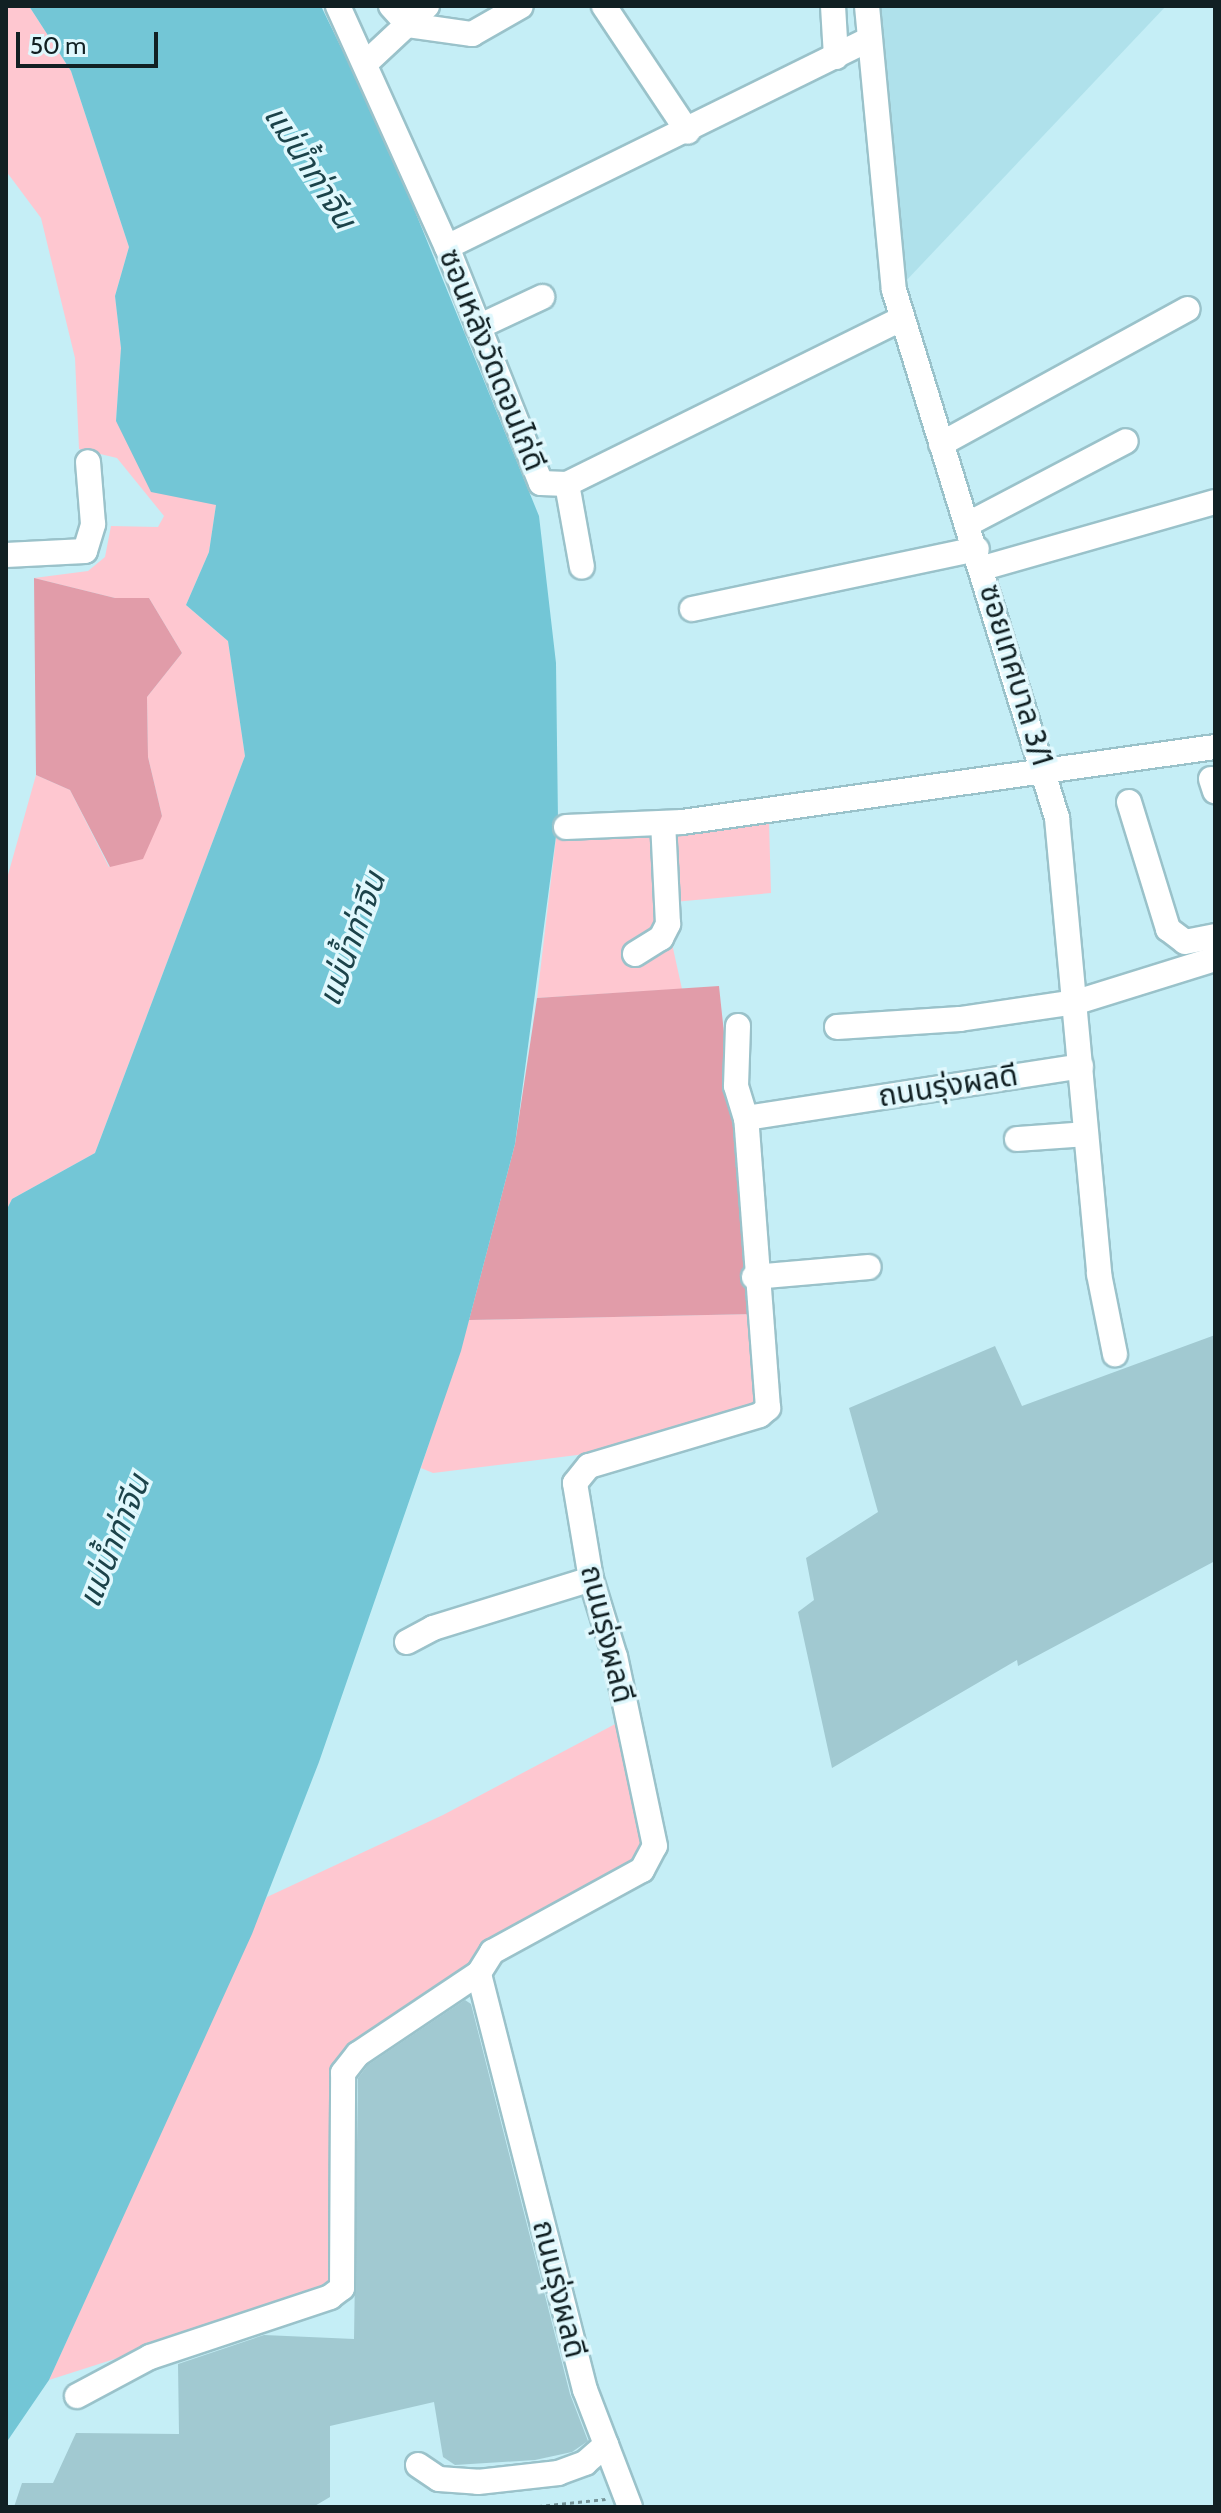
<!DOCTYPE html>
<html>
<head>
<meta charset="utf-8">
<style>
	body { margin:0 }
	#map { position:relative; width:1221px; height:2513px; overflow:hidden; background:#c5eef6; font-family:Cabin,"Noto Sans Thai",sans-serif }
	div>[style] { position:absolute }
	[style*='--x'] { left:calc(var(--x)*1px); top:calc(var(--y)*1px); width:calc(var(--w)*1px); rotate:calc(var(--a)*1deg) }
	.built>* { inset:0; background:#afe1eb }
	.green>* { inset:0; background:#fec7d0 }
	.forest>* { inset:0; background:#e19ca9 }
	.water>* { inset:0; background:#73c6d6 }
	.building>* { inset:0; background:#a1c9d1 }
	.path>* { height:3px; margin-top:-1.5px; transform-origin:0; background:repeating-linear-gradient(90deg,#759398 0 4px,transparent 0 8px) }
	.roads { filter:drop-shadow(2px 0 #9ac2ca) drop-shadow(-2px 0 #9ac2ca) drop-shadow(0 2px #9ac2ca) drop-shadow(0 -2px #9ac2ca) }
	.minor>* { height:24px; margin:-12px; padding:0 12px; transform-origin:12px; border-radius:12px; background:#fff }
	span { translate:-50% -50%; white-space:nowrap; text-align:center; line-height:1.15; -webkit-text-stroke:7px #e0f8fd; paint-order:stroke }
	.street-label { font-size:30px; color:#112023 }
	.water-label { font-size:32px; color:#1c434a; font-style:italic }
	.frame { position:absolute; inset:0; border:8px solid #112023; pointer-events:none }
	.scale { position:absolute; left:16px; top:32px; width:142px; height:36px; box-sizing:border-box; border:4px solid #112023; border-top:0; padding-left:10px; font-size:24px; line-height:28px; white-space:nowrap; color:#112023; -webkit-text-stroke:6px #e0f8fd; paint-order:stroke }
</style>
</head>
<body>
<div id="map">
	<div class="built">
		<i style="clip-path:polygon(876px 6px,1166px 6px,904px 283px)"></i>
	</div>
	<div class="green">
		<i style="clip-path:polygon(6px 6px,29px 6px,71px 71px,129px 247px,115px 296px,121px 348px,116px 421px,216px 505px,209px 552px,186px 605px,228px 641px,245px 756px,95px 1153px,12px 1199px,6px 1211px,6px 882px,36px 775px,70px 790px,109px 867px,162px 816px,148px 757px,147px 697px,182px 653px,149px 598px,115px 598px,34px 578px,88px 571px,105px 557px,111px 526px,158px 527px,164px 516px,117px 458px,79px 449px,75px 358px,41px 218px,6px 171px)"></i>
		<i style="clip-path:polygon(558px 821px,769px 822px,771px 893px,663px 903px,682px 989px,537px 998px)"></i>
		<i style="clip-path:polygon(754px 1314px,762px 1385px,753px 1407px,678px 1433px,585px 1454px,433px 1473px,421px 1468px,469px 1320px)"></i>
		<i style="clip-path:polygon(619px 1722px,650px 1839px,639px 1866px,476px 1954px,460px 1978px,461px 1989px,332px 2066px,340px 2287px,49px 2380px,267px 1897px,443px 1815px)"></i>
	</div>
	<div class="forest">
		<i style="clip-path:polygon(34px 578px,115px 598px,149px 598px,182px 653px,147px 697px,148px 757px,162px 816px,143px 859px,110px 867px,70px 790px,36px 775px)"></i>
		<i style="clip-path:polygon(719px 986px,754px 1314px,469px 1320px,515px 1144px,537px 998px)"></i>
	</div>
	<div class="water">
		<i style="clip-path:polygon(29px 6px,321px 6px,386px 140px,539px 516px,556px 663px,558px 821px,515px 1144px,461px 1351px,319px 1762px,252px 1934px,49px 2380px,6px 2443px,6px 1211px,12px 1199px,95px 1153px,245px 756px,228px 641px,186px 605px,209px 552px,216px 505px,151px 492px,116px 421px,121px 348px,115px 296px,129px 247px,71px 71px)"></i>
	</div>
	<div class="building">
		<i style="clip-path:polygon(1215px 1335px,1215px 1561px,1018px 1666px,1017px 1660px,832px 1768px,798px 1612px,814px 1600px,806px 1558px,878px 1512px,849px 1408px,995px 1346px,1022px 1406px)"></i>
		<i style="clip-path:polygon(465px 2000px,471px 2004px,570px 2394px,588px 2441px,572px 2452px,535px 2460px,455px 2465px,443px 2457px,434px 2402px,330px 2426px,330px 2497px,313px 2507px,14px 2507px,22px 2483px,53px 2483px,76px 2433px,179px 2434px,178px 2364px,264px 2335px,354px 2339px,358px 2078px,368px 2065px)"></i>
	</div>
	<div class="path">
		<i style="--x:530;--y:2507;--w:76;--a:-6"></i>
	</div>
	<div class="roads">
		<div class="minor">
			<i style="--x:338;--y:6;--w:265;--a:65.7"></i>
			<i style="--x:447;--y:247;--w:254;--a:68.3"></i>
			<i style="--x:541;--y:483;--w:26;--a:2"></i>
			<i style="--x:567;--y:484;--w:373;--a:-26.3"></i>
			<i style="--x:391;--y:6;--w:25;--a:48"></i>
			<i style="--x:408;--y:25;--w:65;--a:8"></i>
			<i style="--x:472;--y:34;--w:56;--a:-29.7"></i>
			<i style="--x:604;--y:6;--w:151;--a:56.3"></i>
			<i style="--x:833;--y:6;--w:51;--a:86.6"></i>
			<i style="--x:867;--y:6;--w:285;--a:84.6"></i>
			<i style="--x:894;--y:290;--w:553;--a:72.84"></i>
			<i style="--x:1057;--y:818;--w:458;--a:84.7"></i>
			<i style="--x:1099;--y:1274;--w:82;--a:78.7"></i>
			<i style="--x:367;--y:62;--w:82;--a:-43"></i>
			<i style="--x:447;--y:247;--w:471;--a:-26.2"></i>
			<i style="--x:478;--y:327;--w:71;--a:-25.1"></i>
			<i style="--x:941;--y:444;--w:281;--a:-28.7"></i>
			<i style="--x:567;--y:484;--w:84;--a:79.8"></i>
			<i style="--x:968;--y:524;--w:178;--a:-27.7"></i>
			<i style="--x:6;--y:555;--w:79;--a:-2.9"></i>
			<i style="--x:85;--y:551;--w:28;--a:-73"></i>
			<i style="--x:93;--y:524;--w:62;--a:-94.6"></i>
			<i style="--x:983;--y:568;--w:241;--a:-15.9"></i>
			<i style="--x:692;--y:609;--w:291;--a:-11.9"></i>
			<i style="--x:1211;--y:779;--w:13;--a:72"></i>
			<i style="--x:1129;--y:802;--w:133;--a:72.9"></i>
			<i style="--x:1168;--y:929;--w:21;--a:37"></i>
			<i style="--x:1185;--y:942;--w:31;--a:-11"></i>
			<i style="--x:566;--y:827;--w:116;--a:-2.5"></i>
			<i style="--x:682;--y:822;--w:538;--a:-8.01"></i>
			<i style="--x:635;--y:954;--w:31;--a:-32"></i>
			<i style="--x:661;--y:938;--w:16;--a:-63"></i>
			<i style="--x:668;--y:924;--w:101;--a:-92.8"></i>
			<i style="--x:738;--y:1026;--w:60;--a:91.9"></i>
			<i style="--x:736;--y:1086;--w:34;--a:73"></i>
			<i style="--x:837;--y:1027;--w:123;--a:-3.7"></i>
			<i style="--x:960;--y:1019;--w:118;--a:-8.3"></i>
			<i style="--x:1077;--y:1002;--w:145;--a:-17.3"></i>
			<i style="--x:1017;--y:1139;--w:69;--a:-4.1"></i>
			<i style="--x:754;--y:1277;--w:115;--a:-5"></i>
			<i style="--x:407;--y:1642;--w:30;--a:-28"></i>
			<i style="--x:433;--y:1628;--w:165;--a:-17.2"></i>
			<i style="--x:77;--y:2396;--w:83;--a:-28.1"></i>
			<i style="--x:150;--y:2357;--w:190;--a:-18.4"></i>
			<i style="--x:330;--y:2297;--w:15;--a:-37"></i>
			<i style="--x:342;--y:2288;--w:215;--a:-89.7"></i>
			<i style="--x:343;--y:2073;--w:24;--a:-52"></i>
			<i style="--x:358;--y:2054;--w:146;--a:-33.8"></i>
			<i style="--x:418;--y:2465;--w:25;--a:34"></i>
			<i style="--x:439;--y:2479;--w:39;--a:4"></i>
			<i style="--x:478;--y:2482;--w:81;--a:-6.4"></i>
			<i style="--x:558;--y:2473;--w:29;--a:-20"></i>
			<i style="--x:585;--y:2463;--w:28;--a:-41"></i>
			<i style="--x:630;--y:2507;--w:125;--a:-111"></i>
			<i style="--x:585;--y:2390;--w:430;--a:-104.3"></i>
			<i style="--x:479;--y:1973;--w:25;--a:-58"></i>
			<i style="--x:492;--y:1952;--w:171;--a:-28.7"></i>
			<i style="--x:642;--y:1870;--w:27;--a:-62"></i>
			<i style="--x:655;--y:1846;--w:193;--a:-101.9"></i>
			<i style="--x:615;--y:1657;--w:82;--a:-107.1"></i>
			<i style="--x:591;--y:1579;--w:97;--a:-99.5"></i>
			<i style="--x:575;--y:1483;--w:22;--a:-51"></i>
			<i style="--x:589;--y:1466;--w:178;--a:-16.6"></i>
			<i style="--x:760;--y:1415;--w:11;--a:-41"></i>
			<i style="--x:768;--y:1408;--w:291;--a:-94.3"></i>
			<i style="--x:746;--y:1118;--w:339;--a:-8.8"></i>
		</div>
	</div>
	<div class="street-label">
		<span style="left:492px;top:360px;rotate:68deg">ซอนหลังวัดดอนไก่ดี</span>
		<span style="left:1016px;top:675px;rotate:73deg">ซอยเทศบาล 3/1</span>
		<span style="left:948px;top:1086px;rotate:-9deg">ถนนรุ่งผลดี</span>
		<span style="left:607px;top:1634px;rotate:76deg">ถนนรุ่งผลดี</span>
		<span style="left:559px;top:2289px;rotate:76deg">ถนนรุ่งผลดี</span>
	</div>
	<div class="water-label">
		<span style="left:310px;top:167px;rotate:57deg">แม่น้ำท่าจีน</span>
		<span style="left:352px;top:939px;rotate:-70deg">แม่น้ำท่าจีน</span>
		<span style="left:114px;top:1541px;rotate:-68deg">แม่น้ำท่าจีน</span>
	</div>
	<div class="frame"></div>
	<div class="scale">50 m</div>
</div>
</body>
</html>
